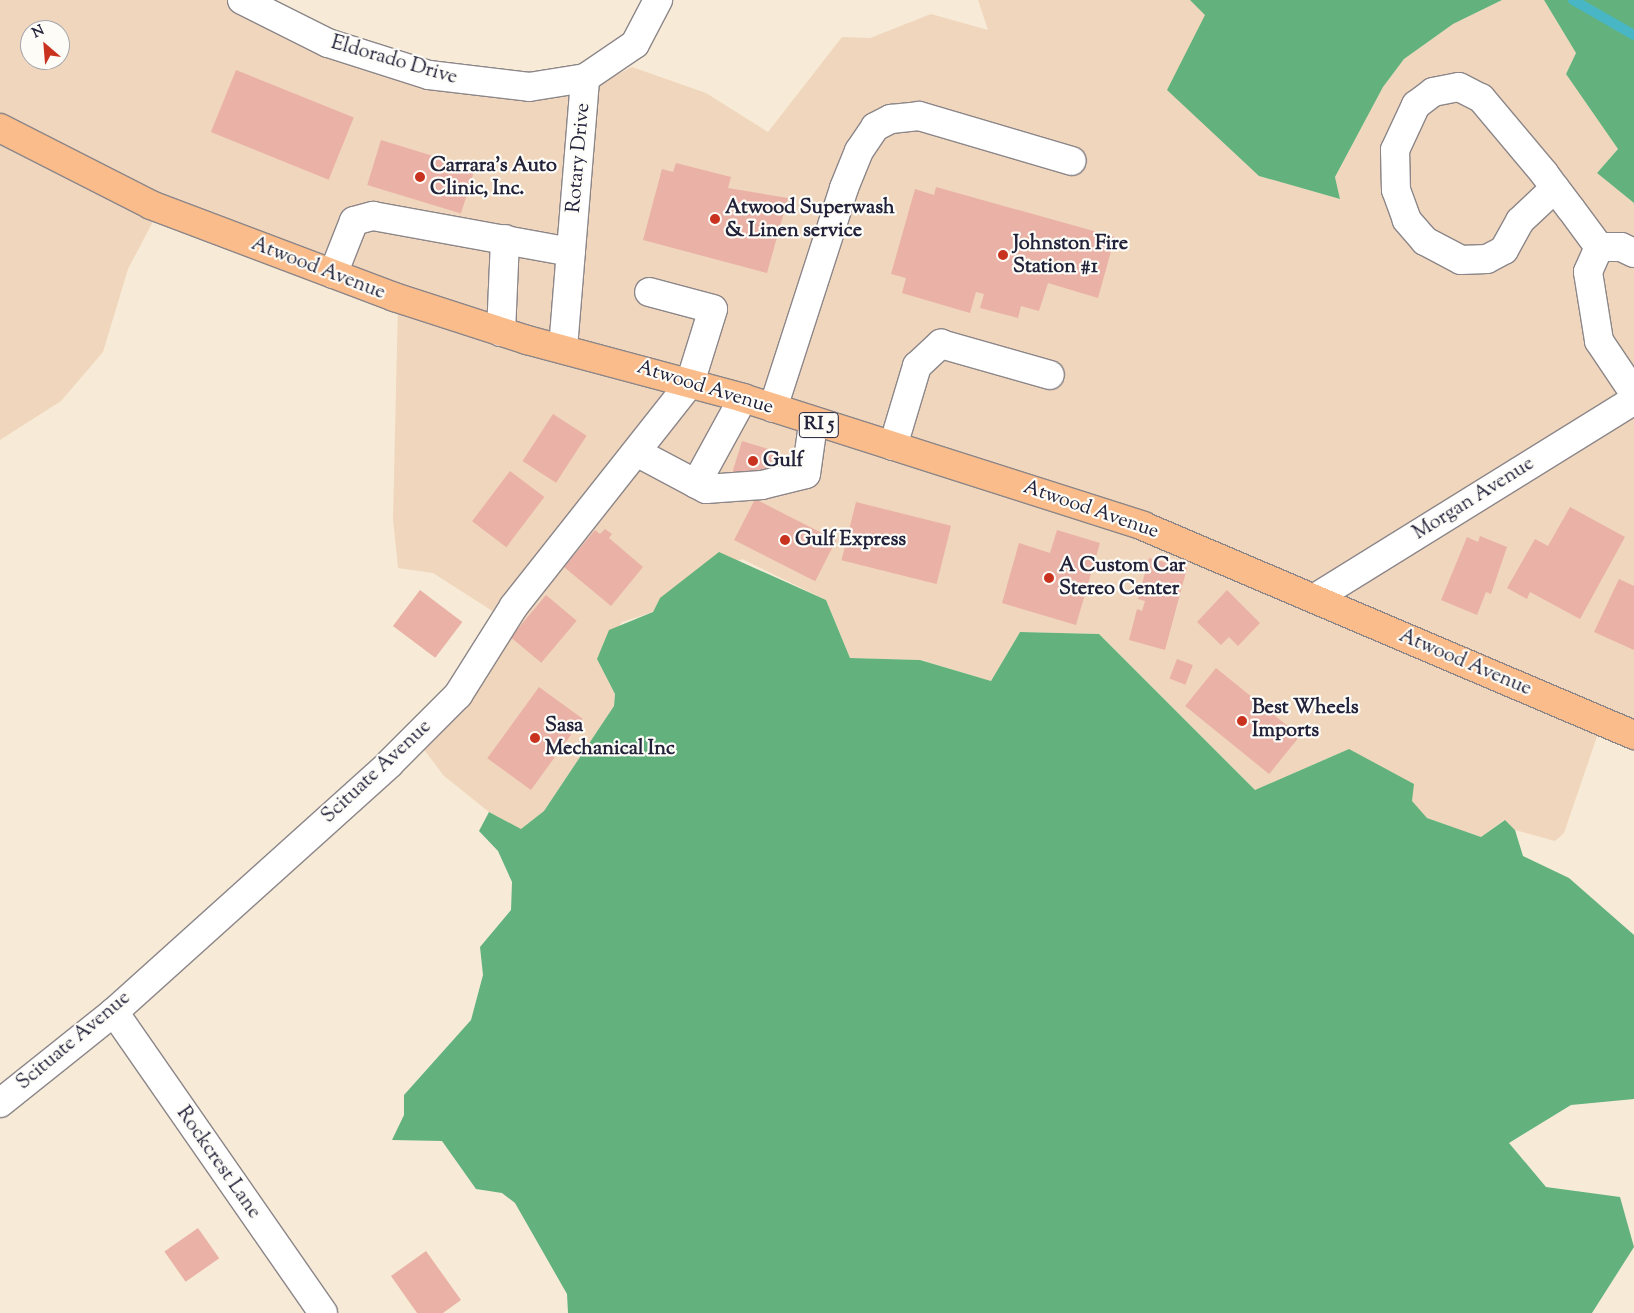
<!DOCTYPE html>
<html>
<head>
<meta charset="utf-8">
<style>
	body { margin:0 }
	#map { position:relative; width:1634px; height:1313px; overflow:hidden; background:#f7ebd7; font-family:"Sorts Mill Goudy",serif }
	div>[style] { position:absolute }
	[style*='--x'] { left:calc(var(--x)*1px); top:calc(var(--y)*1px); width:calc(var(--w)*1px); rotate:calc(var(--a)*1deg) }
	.built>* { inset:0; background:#f0d6bc }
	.forest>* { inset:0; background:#63b27e }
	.stream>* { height:10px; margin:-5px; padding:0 5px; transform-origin:5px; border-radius:5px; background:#49b6c5 }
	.building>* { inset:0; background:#eab1a6; transform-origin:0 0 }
	.roads { filter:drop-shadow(1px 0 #8c8689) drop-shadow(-1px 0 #8c8689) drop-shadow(0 1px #8c8689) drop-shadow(0 -1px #8c8689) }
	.minor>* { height:28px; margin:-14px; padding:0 14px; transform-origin:14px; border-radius:14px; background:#fff }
	.major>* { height:28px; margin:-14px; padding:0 14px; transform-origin:14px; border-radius:14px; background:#f9bc8a }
	.dots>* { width:14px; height:14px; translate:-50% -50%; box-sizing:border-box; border:2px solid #fdfcf7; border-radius:50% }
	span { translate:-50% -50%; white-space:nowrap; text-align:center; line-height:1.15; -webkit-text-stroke:4.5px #fdfcf7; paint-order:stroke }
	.shield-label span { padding:1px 4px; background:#fdfcf7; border:1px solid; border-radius:4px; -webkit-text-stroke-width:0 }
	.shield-label { font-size:19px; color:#22223b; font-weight:700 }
	.street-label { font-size:20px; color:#22223b }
	.poi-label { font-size:20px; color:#22223b; font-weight:700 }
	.left { translate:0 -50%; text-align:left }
	.north { position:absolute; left:20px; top:20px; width:50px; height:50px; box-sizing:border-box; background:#fdfcf7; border:1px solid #a5a5ac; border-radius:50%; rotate:333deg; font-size:14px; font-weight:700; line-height:20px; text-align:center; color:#22223b }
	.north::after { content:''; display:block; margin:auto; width:18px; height:22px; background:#c8321e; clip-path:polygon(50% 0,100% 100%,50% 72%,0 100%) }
</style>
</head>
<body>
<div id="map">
	<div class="built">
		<i style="clip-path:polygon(evenodd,0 0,245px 0,259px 10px,501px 85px,612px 77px,632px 67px,706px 93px,768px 132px,842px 37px,870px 38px,931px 14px,988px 30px,978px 0,1190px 0,1205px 14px,1259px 176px,1340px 199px,1335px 177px,1383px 87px,1404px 59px,1453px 24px,1502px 0,1544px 0,1576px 53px,1566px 74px,1618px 149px,1597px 173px,1634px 203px,1634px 732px,1602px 722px,1564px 833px,1555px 841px,1515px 830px,1504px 820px,1481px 837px,1427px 818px,1349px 749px,1255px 790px,1099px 634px,1020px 632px,991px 681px,921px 660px,850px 658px,826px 600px,742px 559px,660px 598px,653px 612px,622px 622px,597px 659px,615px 694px,614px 706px,544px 811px,521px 829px,489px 812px,444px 776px,416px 739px,497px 614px,433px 573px,398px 568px,393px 519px,398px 302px,159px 210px,128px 269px,103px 352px,61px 401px,0 440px,0 0,30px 30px,60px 30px,60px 60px,30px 60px,30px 30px)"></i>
	</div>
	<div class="forest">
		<i style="clip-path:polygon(1190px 0,1502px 0,1453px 24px,1404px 59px,1383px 87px,1335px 177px,1340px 199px,1259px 176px,1167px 90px,1205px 15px)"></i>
		<i style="clip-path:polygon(1544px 0,1634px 0,1634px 203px,1597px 173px,1618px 149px,1566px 74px,1576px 53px)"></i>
		<i style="clip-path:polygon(719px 552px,826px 600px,850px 658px,920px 660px,991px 681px,1020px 632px,1099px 634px,1255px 790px,1349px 749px,1414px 784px,1412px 801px,1427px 818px,1481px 837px,1505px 820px,1515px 830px,1523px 856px,1569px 878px,1634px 935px,1634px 1099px,1571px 1105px,1509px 1143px,1546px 1187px,1620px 1197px,1634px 1247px,1592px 1313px,568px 1313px,567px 1294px,515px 1203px,502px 1193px,476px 1189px,442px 1141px,392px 1140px,404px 1115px,404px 1095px,471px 1020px,483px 975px,480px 947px,511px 910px,512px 882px,498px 851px,479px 831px,489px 812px,521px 829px,544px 811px,614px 706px,615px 694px,597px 659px,609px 630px,653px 612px,660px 598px)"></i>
	</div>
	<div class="stream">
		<i style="--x:1573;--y:0;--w:70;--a:29.8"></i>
	</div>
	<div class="building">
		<i style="left:236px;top:70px;width:127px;height:67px;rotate:22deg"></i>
		<i style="left:381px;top:140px;width:98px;height:47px;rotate:17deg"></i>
		<i style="clip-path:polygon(676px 163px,731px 177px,728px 188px,788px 198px,767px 273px,643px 240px,662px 169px,673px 172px)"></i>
		<i style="clip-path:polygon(936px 187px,1115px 237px,1098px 298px,1048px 283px,1039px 311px,1021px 306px,1018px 318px,980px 308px,984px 294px,976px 292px,970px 313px,902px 293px,906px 278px,891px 274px,915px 189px,934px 195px)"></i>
		<i style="left:553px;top:414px;width:40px;height:56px;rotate:33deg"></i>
		<i style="left:742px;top:441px;width:34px;height:32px;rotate:17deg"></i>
		<i style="left:510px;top:471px;width:43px;height:63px;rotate:37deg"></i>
		<i style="left:755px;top:499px;width:91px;height:46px;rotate:27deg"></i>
		<i style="left:856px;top:502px;width:98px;height:60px;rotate:14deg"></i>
		<i style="clip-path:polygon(1570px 507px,1625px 537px,1580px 619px,1530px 592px,1527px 599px,1507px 588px,1535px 539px,1548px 546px)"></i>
		<i style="clip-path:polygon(605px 529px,612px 534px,609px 538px,643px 567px,611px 606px,564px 567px,595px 530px,600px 534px)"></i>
		<i style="clip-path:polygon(1057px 530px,1100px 543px,1076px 625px,1002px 603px,1019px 543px,1050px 553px)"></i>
		<i style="clip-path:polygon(1480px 536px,1507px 547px,1491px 594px,1486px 592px,1477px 615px,1441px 600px,1467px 537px,1478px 542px)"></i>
		<i style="clip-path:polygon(1149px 558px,1187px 568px,1165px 650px,1129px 640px,1137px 609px,1142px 611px,1145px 601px,1138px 599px)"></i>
		<i style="clip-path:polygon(1619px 579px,1634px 586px,1634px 650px,1594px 632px)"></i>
		<i style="left:420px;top:590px;width:53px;height:45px;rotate:37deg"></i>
		<i style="clip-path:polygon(1227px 590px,1260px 623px,1238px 646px,1229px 637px,1221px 645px,1197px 622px)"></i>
		<i style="left:546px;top:595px;width:40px;height:55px;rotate:40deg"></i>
		<i style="left:1177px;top:659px;width:17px;height:21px;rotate:21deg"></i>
		<i style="left:1216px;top:668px;width:108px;height:49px;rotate:39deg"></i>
		<i style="left:539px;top:687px;width:54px;height:88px;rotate:36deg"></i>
		<i style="left:198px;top:1228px;width:37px;height:41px;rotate:55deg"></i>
		<i style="clip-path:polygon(426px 1251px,461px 1300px,443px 1313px,417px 1313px,391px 1276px)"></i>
	</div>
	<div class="roads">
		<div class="minor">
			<i style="--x:242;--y:0;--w:96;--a:26.6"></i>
			<i style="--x:328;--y:43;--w:106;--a:17.6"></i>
			<i style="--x:429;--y:75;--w:101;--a:6.8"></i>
			<i style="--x:529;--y:87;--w:57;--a:-9.1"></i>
			<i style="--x:1555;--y:188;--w:48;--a:136.7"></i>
			<i style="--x:1520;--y:221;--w:33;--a:119"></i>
			<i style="--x:1504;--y:250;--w:19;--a:152"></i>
			<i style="--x:1487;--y:259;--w:26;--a:178"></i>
			<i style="--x:1461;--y:260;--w:41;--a:-152.2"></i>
			<i style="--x:1425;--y:241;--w:28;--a:-131"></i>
			<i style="--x:1407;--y:220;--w:32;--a:-110"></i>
			<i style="--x:1396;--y:190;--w:40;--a:-91.4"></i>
			<i style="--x:1395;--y:150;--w:50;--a:-65"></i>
			<i style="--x:1416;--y:105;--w:21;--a:-37"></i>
			<i style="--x:1433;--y:92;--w:26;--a:-11"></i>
			<i style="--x:1459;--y:87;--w:25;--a:27"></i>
			<i style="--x:1481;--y:98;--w:98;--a:50"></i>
			<i style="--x:1544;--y:173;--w:19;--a:54"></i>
			<i style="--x:1555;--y:188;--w:26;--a:53"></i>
			<i style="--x:1571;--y:209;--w:47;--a:53.6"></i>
			<i style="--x:1634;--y:253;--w:14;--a:-155"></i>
			<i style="--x:1621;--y:247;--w:22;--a:180"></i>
			<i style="--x:1599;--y:247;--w:27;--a:114"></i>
			<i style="--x:1588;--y:272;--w:70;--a:80.9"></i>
			<i style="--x:1599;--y:341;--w:63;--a:56.1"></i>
			<i style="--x:333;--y:274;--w:57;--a:-68.4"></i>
			<i style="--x:354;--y:221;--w:20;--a:-15"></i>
			<i style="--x:373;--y:216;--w:201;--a:10.3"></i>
			<i style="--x:501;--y:332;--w:93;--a:-87.5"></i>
			<i style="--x:563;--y:348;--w:271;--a:-85.3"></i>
			<i style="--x:585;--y:78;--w:60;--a:-34.2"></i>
			<i style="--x:635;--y:44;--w:50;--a:-62.4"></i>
			<i style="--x:773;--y:408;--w:231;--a:-72.1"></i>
			<i style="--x:844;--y:188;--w:40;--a:-68"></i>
			<i style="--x:859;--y:151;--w:29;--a:-56"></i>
			<i style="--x:875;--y:127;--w:18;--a:-27"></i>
			<i style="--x:891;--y:119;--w:28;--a:-6"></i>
			<i style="--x:919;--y:116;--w:159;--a:16.4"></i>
			<i style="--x:893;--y:446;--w:84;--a:-73.3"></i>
			<i style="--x:917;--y:366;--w:33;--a:-43"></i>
			<i style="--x:941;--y:344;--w:113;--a:15.9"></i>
			<i style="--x:638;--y:453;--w:77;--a:27.9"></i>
			<i style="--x:706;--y:489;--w:56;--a:-4.1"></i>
			<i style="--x:762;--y:485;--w:45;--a:-14"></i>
			<i style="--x:806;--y:474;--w:50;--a:-82"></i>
			<i style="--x:696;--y:484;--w:98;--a:-61.3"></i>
			<i style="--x:1315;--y:598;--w:375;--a:-31.8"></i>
			<i style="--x:114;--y:1012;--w:366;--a:55.2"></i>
			<i style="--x:0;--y:1103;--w:146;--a:-38.6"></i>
			<i style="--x:114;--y:1012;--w:370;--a:-42"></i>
			<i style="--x:389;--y:764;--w:98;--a:-45"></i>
			<i style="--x:458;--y:695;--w:105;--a:-57.8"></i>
			<i style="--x:514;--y:606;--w:284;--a:-51.7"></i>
			<i style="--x:690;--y:383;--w:77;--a:-72.7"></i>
			<i style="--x:713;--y:309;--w:66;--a:-165.1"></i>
		</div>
		<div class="major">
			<i style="--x:0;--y:128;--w:169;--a:27"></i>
			<i style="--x:151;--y:205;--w:260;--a:20.7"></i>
			<i style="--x:394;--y:297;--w:140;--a:17.9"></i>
			<i style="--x:527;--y:340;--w:224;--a:15"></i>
			<i style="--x:743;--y:398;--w:420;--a:17.7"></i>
			<i style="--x:1143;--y:526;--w:534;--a:23.06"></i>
		</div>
	</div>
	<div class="dots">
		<i style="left:420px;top:177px;background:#c8321e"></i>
		<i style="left:715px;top:219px;background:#c8321e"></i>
		<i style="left:1003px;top:255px;background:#c8321e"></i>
		<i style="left:753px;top:461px;background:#c8321e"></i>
		<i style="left:785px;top:540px;background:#c8321e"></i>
		<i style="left:1049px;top:578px;background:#c8321e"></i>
		<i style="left:1242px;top:721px;background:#c8321e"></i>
		<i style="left:535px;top:738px;background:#c8321e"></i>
	</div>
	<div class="shield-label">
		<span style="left:819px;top:425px">RI 5</span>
	</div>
	<div class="street-label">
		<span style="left:394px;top:61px;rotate:16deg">Eldorado Drive</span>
		<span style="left:579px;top:158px;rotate:-85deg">Rotary Drive</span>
		<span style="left:318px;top:269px;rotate:21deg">Atwood Avenue</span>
		<span style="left:705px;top:388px;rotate:17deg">Atwood Avenue</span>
		<span style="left:1474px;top:499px;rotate:-32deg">Morgan Avenue</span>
		<span style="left:1091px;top:510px;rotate:19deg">Atwood Avenue</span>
		<span style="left:1465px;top:663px;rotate:23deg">Atwood Avenue</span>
		<span style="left:377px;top:772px;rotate:-43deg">Scituate Avenue</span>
		<span style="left:74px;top:1041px;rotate:-40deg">Scituate Avenue</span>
		<span style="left:218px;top:1163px;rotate:55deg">Rockcrest Lane</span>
	</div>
	<div class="poi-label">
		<span class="left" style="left:430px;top:178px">Carrara's Auto<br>Clinic, Inc.</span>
		<span class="left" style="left:725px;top:220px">Atwood Superwash<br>&amp; Linen service</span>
		<span class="left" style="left:1013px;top:256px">Johnston Fire<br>Station #1</span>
		<span class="left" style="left:763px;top:461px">Gulf</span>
		<span class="left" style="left:795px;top:540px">Gulf Express</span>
		<span class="left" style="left:1059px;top:578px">A Custom Car<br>Stereo Center</span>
		<span class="left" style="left:1252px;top:720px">Best Wheels<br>Imports</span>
		<span class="left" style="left:545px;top:738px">Sasa<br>Mechanical Inc</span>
	</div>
	<div class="north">N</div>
</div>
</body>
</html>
